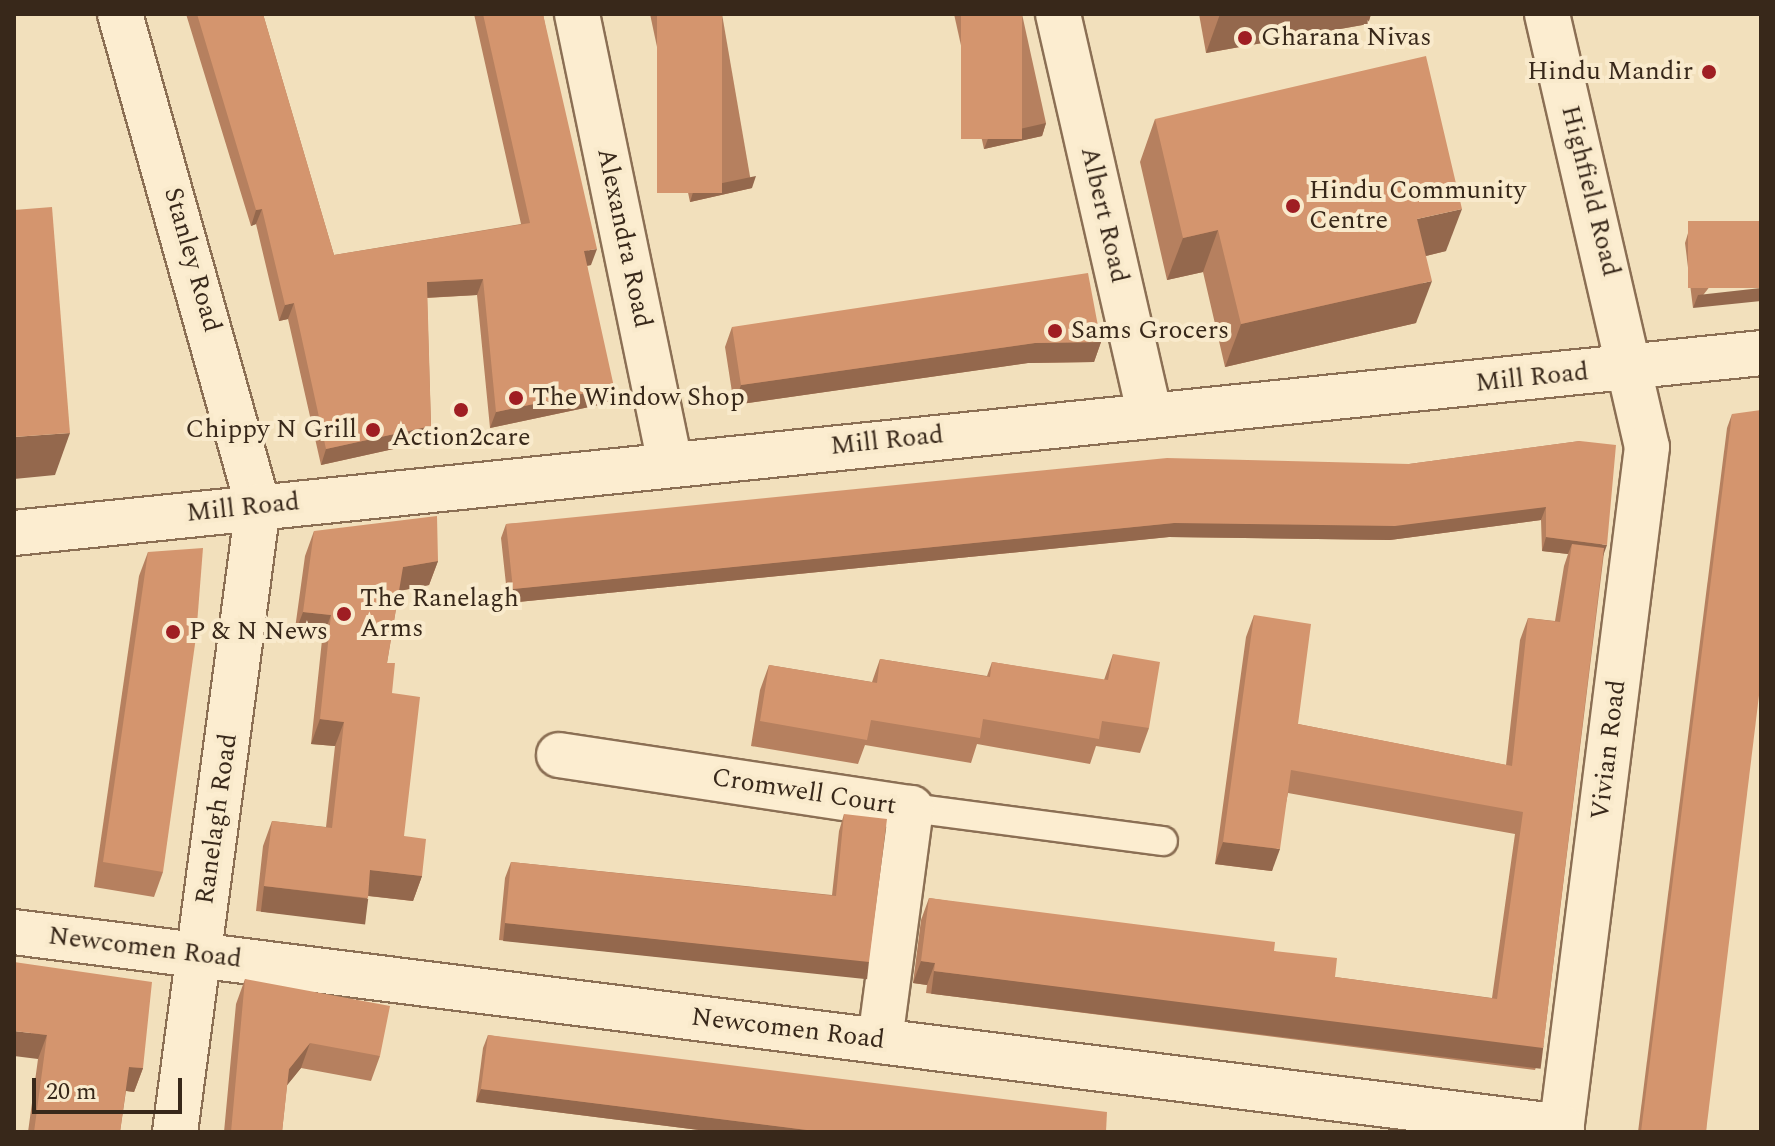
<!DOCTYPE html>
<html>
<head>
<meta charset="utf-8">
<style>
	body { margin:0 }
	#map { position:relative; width:1775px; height:1146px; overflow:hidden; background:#f2e0bc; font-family:Spectral,serif }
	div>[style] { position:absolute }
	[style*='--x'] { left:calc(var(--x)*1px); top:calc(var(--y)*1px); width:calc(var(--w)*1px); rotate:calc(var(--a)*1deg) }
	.roads { filter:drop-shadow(2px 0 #8b6f54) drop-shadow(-2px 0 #8b6f54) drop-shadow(0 2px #8b6f54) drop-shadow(0 -2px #8b6f54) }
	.lane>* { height:28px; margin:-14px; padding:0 14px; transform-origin:14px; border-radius:14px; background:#fcedd0 }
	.street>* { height:44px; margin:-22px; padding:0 22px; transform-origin:22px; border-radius:22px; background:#fcedd0 }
	.secondary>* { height:44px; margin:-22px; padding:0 22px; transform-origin:22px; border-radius:22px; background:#fcedd0 }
	.wall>* { inset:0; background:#b6805f }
	.shaded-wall>* { inset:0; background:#94684d; transform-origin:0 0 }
	.building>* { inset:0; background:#d4956e; transform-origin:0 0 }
	.dots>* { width:22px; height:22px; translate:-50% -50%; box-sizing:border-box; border:4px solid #f9eacc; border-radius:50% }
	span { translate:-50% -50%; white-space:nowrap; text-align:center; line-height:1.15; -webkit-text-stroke:8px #f9eacc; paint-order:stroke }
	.poi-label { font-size:26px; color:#38281a }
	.left { translate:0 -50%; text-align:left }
	.right { translate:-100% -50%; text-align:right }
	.street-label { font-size:26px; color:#38281a }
	.frame { position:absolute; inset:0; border:16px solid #38281a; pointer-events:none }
	.scale { position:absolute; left:32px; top:1078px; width:150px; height:36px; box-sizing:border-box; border:4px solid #38281a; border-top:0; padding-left:10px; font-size:24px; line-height:28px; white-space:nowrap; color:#38281a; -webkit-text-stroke:6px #f9eacc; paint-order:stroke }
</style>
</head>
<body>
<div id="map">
	<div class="roads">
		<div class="lane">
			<i style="--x:911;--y:808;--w:254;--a:7.5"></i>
		</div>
		<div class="street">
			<i style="--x:120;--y:14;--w:511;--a:74.33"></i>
			<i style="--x:258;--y:506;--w:631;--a:97.55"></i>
			<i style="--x:577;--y:14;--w:459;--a:78.3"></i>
			<i style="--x:1058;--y:14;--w:412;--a:77.1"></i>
			<i style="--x:1547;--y:14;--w:444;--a:77"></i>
			<i style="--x:1647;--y:447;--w:690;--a:97.16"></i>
			<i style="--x:559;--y:755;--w:356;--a:8.6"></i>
			<i style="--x:911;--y:808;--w:235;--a:97.6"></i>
			<i style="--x:14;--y:932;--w:1560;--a:7.18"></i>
		</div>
		<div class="secondary">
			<i style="--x:14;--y:533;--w:1756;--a:-5.88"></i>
		</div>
	</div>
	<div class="wall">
		<i style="clip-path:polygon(186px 14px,263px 14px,334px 255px,521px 224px,474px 14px,543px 14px,591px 265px,587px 266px,608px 403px,490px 428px,477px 295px,427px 298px,431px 426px,425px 442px,321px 465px,288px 319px,279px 321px,256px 224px,251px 226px)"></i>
		<i style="clip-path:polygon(650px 14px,722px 14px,752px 188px,690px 202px)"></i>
		<i style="clip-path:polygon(954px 14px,1022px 14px,1046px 123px,1042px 136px,984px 149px)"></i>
		<i style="clip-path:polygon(1199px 14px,1371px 14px,1368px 24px,1206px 53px)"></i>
		<i style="clip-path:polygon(1155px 119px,1446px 251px,1426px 256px,1416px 323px,1225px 367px,1203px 272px,1167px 280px,1140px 162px)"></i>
		<i style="clip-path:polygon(1761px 221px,1693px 308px,1685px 243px,1689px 230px)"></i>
		<i style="clip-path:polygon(732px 327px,1101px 342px,1094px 362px,1028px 363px,734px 405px,725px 347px)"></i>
		<i style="clip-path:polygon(1732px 414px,1706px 1132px,1638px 1132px,1727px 428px)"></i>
		<i style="clip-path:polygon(1580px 441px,1604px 553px,1543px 1048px,1535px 1070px,926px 993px,927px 985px,913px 983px,921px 920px,929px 898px,1274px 951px,1335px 977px,1492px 998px,1515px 834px,1288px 793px,1272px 871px,1215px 864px,1246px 637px,1254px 615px,1298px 724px,1506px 765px,1520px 640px,1528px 618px,1555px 621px,1564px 566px,1568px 554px,1542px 551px,1541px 520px,1390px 540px,1169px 537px,508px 603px,501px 538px,506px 524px,1409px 464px)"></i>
		<i style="clip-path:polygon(314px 531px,438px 561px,429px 585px,399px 591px,387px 663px,392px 693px,404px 836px,422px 876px,413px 901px,368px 896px,359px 922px,256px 911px,263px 846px,272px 821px,326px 827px,335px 746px,311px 744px,322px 640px,294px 636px,305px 556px)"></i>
		<i style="clip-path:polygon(148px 552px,163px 872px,154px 897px,94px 887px,139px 576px)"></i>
		<i style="clip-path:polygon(1113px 654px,1149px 728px,1140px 753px,1096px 746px,1090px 764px,977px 744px,971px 763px,865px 745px,858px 764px,751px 746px,760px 690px,769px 665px,872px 682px,880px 659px,987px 676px,992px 662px,1104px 680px)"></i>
		<i style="clip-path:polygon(844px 814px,863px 978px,499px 940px,505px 878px,511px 862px,832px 895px,839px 831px)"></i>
		<i style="clip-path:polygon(14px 962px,143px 1068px,134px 1092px,126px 1091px,120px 1132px,28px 1132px,38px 1059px)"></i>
		<i style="clip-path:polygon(245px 979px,380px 1056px,371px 1081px,301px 1068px,287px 1085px,282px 1132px,224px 1132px,236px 1004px)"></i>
		<i style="clip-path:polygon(488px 1035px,1106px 1132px,715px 1132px,476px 1102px,483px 1048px)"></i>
	</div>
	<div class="shaded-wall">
		<i style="clip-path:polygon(1220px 14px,1371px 14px,1368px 24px,1206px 53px)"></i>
		<i style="clip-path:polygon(1046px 123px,1042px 136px,984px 149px,989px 136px)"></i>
		<i style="clip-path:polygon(756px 176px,752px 188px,690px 202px,694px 189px)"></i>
		<i style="clip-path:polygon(262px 209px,256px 224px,251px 226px,256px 210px)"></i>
		<i style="clip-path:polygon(1462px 209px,1446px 251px,1401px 262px,1417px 219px)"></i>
		<i style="clip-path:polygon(1218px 230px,1203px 272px,1167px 280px,1183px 238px)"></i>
		<i style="clip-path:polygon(597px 249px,591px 265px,578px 267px,584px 251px)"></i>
		<i style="clip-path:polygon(483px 279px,477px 295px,421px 298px,427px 282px)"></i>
		<i style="clip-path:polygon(1432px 281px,1416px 323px,1225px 367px,1241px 324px)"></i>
		<i style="clip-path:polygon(1761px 288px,1761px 301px,1693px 308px,1698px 295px)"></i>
		<i style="clip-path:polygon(294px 303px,288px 319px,279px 321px,285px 305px)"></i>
		<i style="clip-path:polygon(1101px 342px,1094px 362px,1028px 363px,734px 405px,741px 385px,1035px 343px)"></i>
		<i style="clip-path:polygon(614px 387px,608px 403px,490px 428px,496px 412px)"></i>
		<i style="clip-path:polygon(431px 426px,425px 442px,321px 465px,326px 449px)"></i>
		<i style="clip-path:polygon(70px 433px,55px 475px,14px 479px,14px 437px)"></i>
		<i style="clip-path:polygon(1546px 507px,1541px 520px,1390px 540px,1169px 537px,508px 603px,513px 589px,1174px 523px)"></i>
		<i style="clip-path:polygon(1546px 537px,1607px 545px,1602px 559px,1572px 544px,1568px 554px,1542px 551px)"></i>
		<i style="clip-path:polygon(438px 561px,429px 585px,394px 592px,403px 567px)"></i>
		<i style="clip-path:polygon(303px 612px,331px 615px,322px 640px,294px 636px)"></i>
		<i style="clip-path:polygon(320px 719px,344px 722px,335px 746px,311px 744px)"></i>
		<i style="clip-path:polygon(1223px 842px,1280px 849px,1272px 871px,1215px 864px)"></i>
		<i style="clip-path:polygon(370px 870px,422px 876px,413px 901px,361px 895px)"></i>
		<i style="left:264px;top:886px;width:105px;height:26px;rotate:7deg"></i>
		<i style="left:505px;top:923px;width:366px;height:18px;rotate:6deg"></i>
		<i style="clip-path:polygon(921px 961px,935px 963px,927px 985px,913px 983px)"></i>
		<i style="left:934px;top:971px;width:614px;height:23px;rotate:7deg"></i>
		<i style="clip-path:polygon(14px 1031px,47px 1035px,38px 1059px,14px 1056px)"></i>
		<i style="clip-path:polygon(310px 1043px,301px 1068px,280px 1094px,289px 1069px)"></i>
		<i style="clip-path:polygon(129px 1067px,143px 1068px,134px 1092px,120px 1090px)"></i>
		<i style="clip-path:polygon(481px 1089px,823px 1132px,715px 1132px,476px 1102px)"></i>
	</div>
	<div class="building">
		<i style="clip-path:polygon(197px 14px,263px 14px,334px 255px,530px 223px,483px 14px,543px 14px,597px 249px,584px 251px,614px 387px,496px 412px,483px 279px,427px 282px,431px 426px,326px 449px,294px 303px,285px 305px,262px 209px,256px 210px)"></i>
		<i style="left:657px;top:14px;width:65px;height:179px"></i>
		<i style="left:961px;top:14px;width:61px;height:125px"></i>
		<i style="clip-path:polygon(1426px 56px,1462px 209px,1417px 219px,1432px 281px,1241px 324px,1218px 230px,1183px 238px,1155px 119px)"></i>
		<i style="clip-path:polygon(52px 207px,70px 433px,14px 437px,14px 210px)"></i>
		<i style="left:1761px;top:221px;width:67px;height:73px;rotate:90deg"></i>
		<i style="clip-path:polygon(1088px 273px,1101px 342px,1035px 343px,741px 385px,732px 327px)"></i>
		<i style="clip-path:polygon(1761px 410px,1761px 679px,1706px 1132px,1641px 1132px,1732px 414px)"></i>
		<i style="clip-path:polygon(1580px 441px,1616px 445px,1607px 545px,1546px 537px,1546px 507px,1395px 526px,1174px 523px,513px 589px,506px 524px,1167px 458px,1409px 464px)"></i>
		<i style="clip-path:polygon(437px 516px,438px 561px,403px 567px,387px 663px,395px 663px,392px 693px,420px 697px,404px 836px,426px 839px,422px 876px,370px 870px,368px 898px,264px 886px,272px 821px,332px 828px,344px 722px,320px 719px,331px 615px,303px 612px,314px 531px)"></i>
		<i style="clip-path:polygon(1572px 544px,1604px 548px,1543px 1048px,934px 971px,935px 963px,921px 961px,929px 898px,1275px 942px,1274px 951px,1337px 958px,1335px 977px,1497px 999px,1523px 812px,1291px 770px,1280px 849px,1223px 842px,1254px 615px,1311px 624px,1298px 724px,1512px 766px,1528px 618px,1560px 622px)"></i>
		<i style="clip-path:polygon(203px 548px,196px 637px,163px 872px,103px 862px,148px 552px)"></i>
		<i style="clip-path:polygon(1113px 654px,1160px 662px,1149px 728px,1102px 721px,1099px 739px,983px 719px,980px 738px,871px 720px,867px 740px,760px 721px,769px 665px,877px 683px,880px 659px,990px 677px,992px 662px,1108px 680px)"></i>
		<i style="clip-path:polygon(844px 814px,887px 819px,869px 962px,505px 923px,511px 862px,836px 896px)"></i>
		<i style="clip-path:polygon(14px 962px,152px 982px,143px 1068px,129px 1067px,120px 1132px,34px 1132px,47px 1035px,14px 1031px)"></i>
		<i style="clip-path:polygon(245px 979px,390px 1006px,380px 1056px,310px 1043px,289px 1069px,282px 1132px,231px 1132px)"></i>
		<i style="clip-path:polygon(488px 1035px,1107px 1112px,1106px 1132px,823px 1132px,481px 1089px)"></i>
	</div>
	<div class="dots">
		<i style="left:1245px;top:38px;background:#9f1e23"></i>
		<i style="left:1709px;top:72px;background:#9f1e23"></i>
		<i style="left:1293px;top:206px;background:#9f1e23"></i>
		<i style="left:1055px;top:331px;background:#9f1e23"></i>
		<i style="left:516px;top:398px;background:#9f1e23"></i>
		<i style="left:461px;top:410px;background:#9f1e23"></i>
		<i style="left:373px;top:430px;background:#9f1e23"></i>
		<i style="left:344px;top:614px;background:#9f1e23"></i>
		<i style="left:173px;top:632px;background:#9f1e23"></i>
	</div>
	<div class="poi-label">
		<span class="left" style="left:1261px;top:38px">Gharana Nivas</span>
		<span class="right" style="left:1693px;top:72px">Hindu Mandir</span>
		<span class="left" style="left:1309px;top:206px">Hindu Community<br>Centre</span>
		<span class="left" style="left:1071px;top:331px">Sams Grocers</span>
		<span class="left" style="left:532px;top:398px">The Window Shop</span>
		<span class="right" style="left:357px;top:430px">Chippy N Grill</span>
		<span style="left:461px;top:438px">Action2care</span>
		<span class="left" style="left:360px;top:614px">The Ranelagh<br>Arms</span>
		<span class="left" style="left:189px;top:632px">P &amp; N News</span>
	</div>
	<div class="street-label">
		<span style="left:1590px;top:191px;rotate:76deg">Highfield Road</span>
		<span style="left:1104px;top:215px;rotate:77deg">Albert Road</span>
		<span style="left:624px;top:238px;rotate:78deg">Alexandra Road</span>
		<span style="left:192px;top:260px;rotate:74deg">Stanley Road</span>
		<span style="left:1532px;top:378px;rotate:-6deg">Mill Road</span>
		<span style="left:887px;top:441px;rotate:-6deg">Mill Road</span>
		<span style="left:243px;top:508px;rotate:-6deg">Mill Road</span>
		<span style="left:1609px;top:750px;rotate:-83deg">Vivian Road</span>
		<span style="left:804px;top:792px;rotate:9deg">Cromwell Court</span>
		<span style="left:217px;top:819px;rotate:-82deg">Ranelagh Road</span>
		<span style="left:145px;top:948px;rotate:7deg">Newcomen Road</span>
		<span style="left:788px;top:1029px;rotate:7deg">Newcomen Road</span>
	</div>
	<div class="frame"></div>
	<div class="scale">20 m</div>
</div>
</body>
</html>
